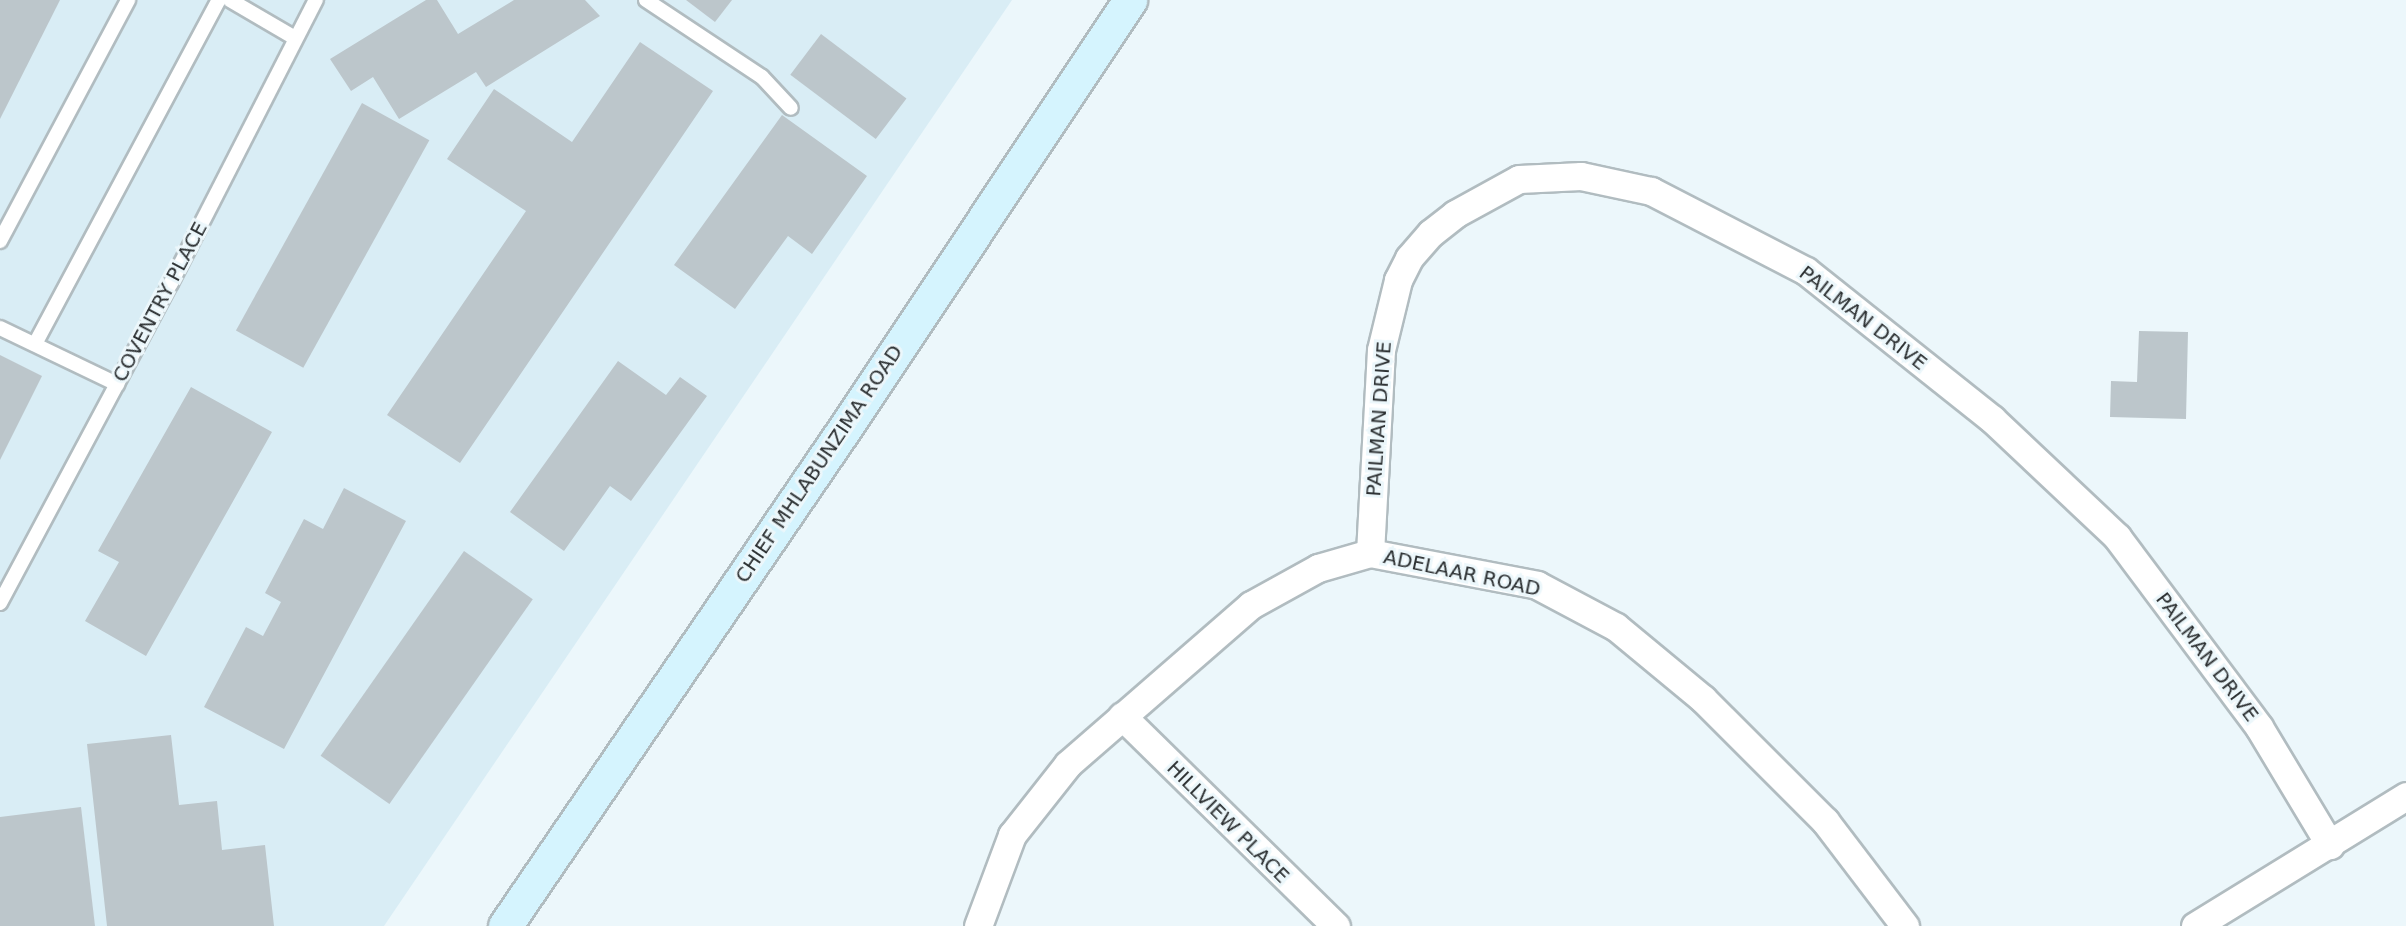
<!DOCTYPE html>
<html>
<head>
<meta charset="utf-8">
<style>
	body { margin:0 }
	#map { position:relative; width:2406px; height:926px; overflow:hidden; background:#ecf7fb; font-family:"DejaVu Sans",sans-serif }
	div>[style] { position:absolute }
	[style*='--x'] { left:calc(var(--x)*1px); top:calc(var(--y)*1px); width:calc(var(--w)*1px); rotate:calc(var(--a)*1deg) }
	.built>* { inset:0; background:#d9edf5 }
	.building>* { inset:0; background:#bcc6cb; transform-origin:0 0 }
	.roads { filter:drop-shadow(2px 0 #b1bcc0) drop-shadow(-2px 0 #b1bcc0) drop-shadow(0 2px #b1bcc0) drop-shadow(0 -2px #b1bcc0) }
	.service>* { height:14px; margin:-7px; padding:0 7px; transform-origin:7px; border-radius:7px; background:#fff }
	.minor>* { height:27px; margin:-13.5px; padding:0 13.5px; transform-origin:13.5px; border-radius:13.5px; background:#fff }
	.secondary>* { height:33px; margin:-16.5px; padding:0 16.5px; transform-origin:16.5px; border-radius:16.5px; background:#d5f4fe }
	span { translate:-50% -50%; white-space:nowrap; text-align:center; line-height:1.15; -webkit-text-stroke:6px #ecf7fb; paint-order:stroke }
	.street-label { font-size:20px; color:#2b2f31 }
</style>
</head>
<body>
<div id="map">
	<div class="built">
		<i style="clip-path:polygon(0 0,1012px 0,384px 926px,0 926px)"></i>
	</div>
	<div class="building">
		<i style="clip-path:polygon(0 0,60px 0,0 119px)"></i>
		<i style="clip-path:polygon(426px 0,437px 0,458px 34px,514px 0,585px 0,600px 16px,486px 87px,476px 72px,399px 119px,373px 77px,351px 91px,330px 59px)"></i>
		<i style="clip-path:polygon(686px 0,732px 0,715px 22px)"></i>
		<i style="left:821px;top:34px;width:107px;height:51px;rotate:37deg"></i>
		<i style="clip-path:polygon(640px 42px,713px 91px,460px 463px,387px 415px,526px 211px,447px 159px,494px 89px,572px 142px)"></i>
		<i style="left:362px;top:103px;width:77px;height:260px;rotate:29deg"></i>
		<i style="clip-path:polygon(782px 115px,867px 176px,812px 254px,788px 236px,735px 309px,674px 265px)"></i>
		<i style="clip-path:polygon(2139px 331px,2188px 332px,2186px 419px,2110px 417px,2111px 381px,2137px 382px)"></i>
		<i style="clip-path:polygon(0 355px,42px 376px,0 460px)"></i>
		<i style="clip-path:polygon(618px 361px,666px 395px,680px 377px,707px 396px,631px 501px,610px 486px,564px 551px,510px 512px)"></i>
		<i style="clip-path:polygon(191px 387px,272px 432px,146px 656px,85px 621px,119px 562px,98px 551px)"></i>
		<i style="clip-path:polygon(344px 488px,406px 521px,284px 749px,204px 707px,246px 627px,263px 636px,281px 602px,265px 593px,304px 519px,323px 529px)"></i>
		<i style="left:464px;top:551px;width:84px;height:250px;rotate:35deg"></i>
		<i style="clip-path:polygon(171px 735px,179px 805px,217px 801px,222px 850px,265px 845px,274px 926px,107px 926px,87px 744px)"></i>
		<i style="clip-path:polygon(81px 807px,95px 926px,0 926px,0 817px)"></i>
	</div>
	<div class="roads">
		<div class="service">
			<i style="--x:230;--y:0;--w:75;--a:30.3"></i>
			<i style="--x:646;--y:0;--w:139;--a:33.6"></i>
			<i style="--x:762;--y:77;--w:42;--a:46.9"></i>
			<i style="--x:0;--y:241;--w:273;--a:-62"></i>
			<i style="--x:0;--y:328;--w:130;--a:25.6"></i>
			<i style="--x:35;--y:344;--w:390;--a:-61.9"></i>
			<i style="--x:0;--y:603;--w:363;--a:-61.9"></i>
			<i style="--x:171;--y:283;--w:318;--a:-62.9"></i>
		</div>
		<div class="minor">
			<i style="--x:1370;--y:553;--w:203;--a:-86.9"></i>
			<i style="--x:1381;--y:350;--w:72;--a:-76.3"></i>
			<i style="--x:1398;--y:280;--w:25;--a:-63"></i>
			<i style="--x:1409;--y:258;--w:33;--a:-49"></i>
			<i style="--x:1431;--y:233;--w:31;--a:-38"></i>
			<i style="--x:1455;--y:214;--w:73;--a:-28.7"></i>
			<i style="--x:1519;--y:179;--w:62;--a:-2.8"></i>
			<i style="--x:1581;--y:176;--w:72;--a:12.1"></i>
			<i style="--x:1651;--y:191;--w:174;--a:27.3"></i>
			<i style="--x:1806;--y:271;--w:238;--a:38.5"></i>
			<i style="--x:1992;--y:419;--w:172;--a:43.3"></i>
			<i style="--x:2117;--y:537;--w:237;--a:53.2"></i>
			<i style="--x:2259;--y:727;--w:138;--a:59"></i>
			<i style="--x:1122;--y:716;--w:300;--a:44.5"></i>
			<i style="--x:978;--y:926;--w:97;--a:-69.5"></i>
			<i style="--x:1012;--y:835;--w:90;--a:-51.7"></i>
			<i style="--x:1068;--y:764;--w:242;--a:-41"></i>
			<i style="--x:1251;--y:605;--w:77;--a:-28.9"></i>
			<i style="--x:1318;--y:568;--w:54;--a:-16.1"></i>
			<i style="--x:1370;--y:553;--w:170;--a:10.8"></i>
			<i style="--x:1537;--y:585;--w:89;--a:28"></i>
			<i style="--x:1616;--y:627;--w:113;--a:39.6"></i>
			<i style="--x:1703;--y:699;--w:173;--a:45"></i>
			<i style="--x:1825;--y:821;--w:132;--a:52.7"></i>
			<i style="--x:2195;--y:926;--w:248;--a:-31.6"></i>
		</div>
		<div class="secondary">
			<i style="--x:505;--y:926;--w:607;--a:-55.68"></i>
			<i style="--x:847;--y:425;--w:511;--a:-56.34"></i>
		</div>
	</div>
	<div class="street-label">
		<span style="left:160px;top:302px;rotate:-62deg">COVENTRY PLACE</span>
		<span style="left:1863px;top:318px;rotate:38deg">PAILMAN DRIVE</span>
		<span style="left:1379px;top:419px;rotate:-86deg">PAILMAN DRIVE</span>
		<span style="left:819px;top:464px;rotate:-56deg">CHIEF MHLABUNZIMA ROAD</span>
		<span style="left:1462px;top:573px;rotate:12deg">ADELAAR ROAD</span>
		<span style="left:2207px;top:657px;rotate:53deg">PAILMAN DRIVE</span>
		<span style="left:1228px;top:822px;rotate:45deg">HILLVIEW PLACE</span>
	</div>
</div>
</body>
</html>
